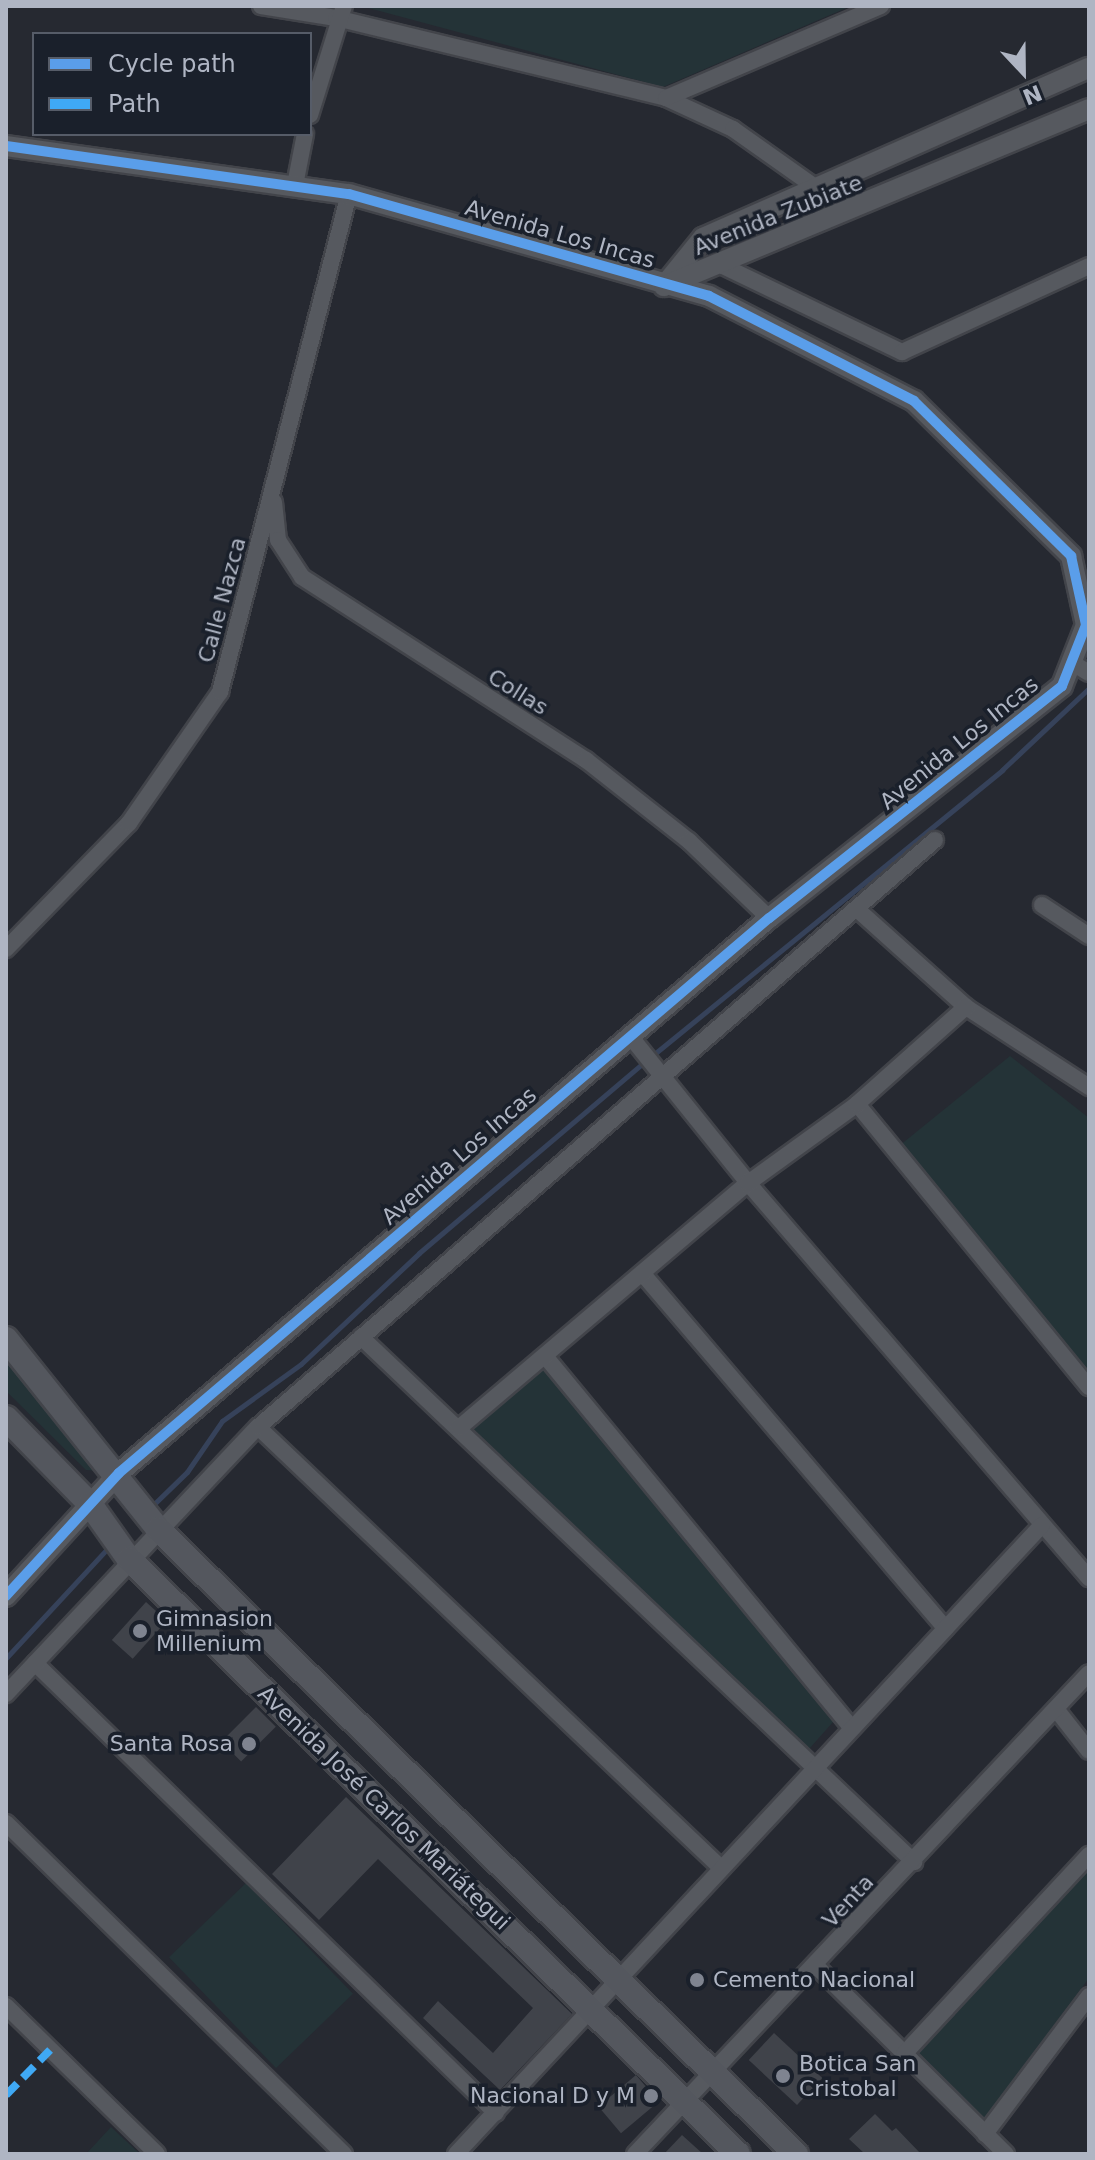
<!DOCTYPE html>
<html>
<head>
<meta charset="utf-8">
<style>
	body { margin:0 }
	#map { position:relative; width:1095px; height:2160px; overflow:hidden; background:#262931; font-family:"DejaVu Sans",sans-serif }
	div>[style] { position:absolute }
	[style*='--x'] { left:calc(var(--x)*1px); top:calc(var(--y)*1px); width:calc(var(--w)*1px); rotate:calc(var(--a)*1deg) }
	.green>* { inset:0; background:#243337; transform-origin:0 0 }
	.stream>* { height:5px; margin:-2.5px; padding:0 2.5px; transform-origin:2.5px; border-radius:2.5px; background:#36425a }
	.building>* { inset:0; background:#40434a; transform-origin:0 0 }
	.roads { filter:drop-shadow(2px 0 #42444a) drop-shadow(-2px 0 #42444a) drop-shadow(0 2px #42444a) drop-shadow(0 -2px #42444a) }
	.minor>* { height:16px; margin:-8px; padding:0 8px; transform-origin:8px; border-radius:8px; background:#56595f }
	.tertiary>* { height:20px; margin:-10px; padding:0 10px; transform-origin:10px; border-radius:10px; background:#56595f }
	.secondary>* { height:24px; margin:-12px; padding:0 12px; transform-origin:12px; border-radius:12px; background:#54575e }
	.quiet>* { height:8px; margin-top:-4px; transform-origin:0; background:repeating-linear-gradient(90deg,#3fa9f5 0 16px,transparent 0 24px) }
	.cycleway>* { height:10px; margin:-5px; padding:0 5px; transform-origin:5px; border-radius:5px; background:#5a9eea }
	.dots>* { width:22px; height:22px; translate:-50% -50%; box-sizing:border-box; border:4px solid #1a202b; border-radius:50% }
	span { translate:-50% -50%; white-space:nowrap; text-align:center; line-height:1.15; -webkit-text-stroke:7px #1a202b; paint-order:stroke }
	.street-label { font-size:22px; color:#afb5c3 }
	.poi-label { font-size:22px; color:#afb5c3 }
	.left { translate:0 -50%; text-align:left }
	.right { translate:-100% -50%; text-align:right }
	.frame { position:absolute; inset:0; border:8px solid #afb5c3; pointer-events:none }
	.legend { position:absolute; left:32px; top:32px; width:280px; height:104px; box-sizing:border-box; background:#1a202b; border:2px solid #565c68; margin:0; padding:10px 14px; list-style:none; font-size:24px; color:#afb5c3 }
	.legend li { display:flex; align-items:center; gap:16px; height:40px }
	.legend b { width:40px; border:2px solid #565c68 }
	.north { position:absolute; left:983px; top:32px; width:80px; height:80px; -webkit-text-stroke:6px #1a202b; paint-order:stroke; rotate:158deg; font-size:22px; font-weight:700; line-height:32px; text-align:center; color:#afb5c3 }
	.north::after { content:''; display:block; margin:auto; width:28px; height:36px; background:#afb5c3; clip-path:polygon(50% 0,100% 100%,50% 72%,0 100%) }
</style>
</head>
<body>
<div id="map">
	<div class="green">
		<i style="clip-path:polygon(361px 6px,851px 6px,663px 87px)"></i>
		<i style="clip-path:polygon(1010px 1056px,1089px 1118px,1089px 1371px,899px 1146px)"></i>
		<i style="clip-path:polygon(6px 1351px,100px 1471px,86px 1470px,6px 1391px)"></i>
		<i style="clip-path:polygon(545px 1365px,834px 1721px,809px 1749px,472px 1428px)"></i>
		<i style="clip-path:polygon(1089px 1864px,1089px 1978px,984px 2119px,914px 2053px)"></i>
		<i style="left:246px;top:1883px;width:154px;height:107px;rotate:46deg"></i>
		<i style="clip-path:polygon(111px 2127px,140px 2154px,86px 2154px)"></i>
	</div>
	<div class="stream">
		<i style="--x:653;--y:1055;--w:451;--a:-39.2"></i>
		<i style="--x:1002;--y:770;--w:120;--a:-43.3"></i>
		<i style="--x:152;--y:1506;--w:49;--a:-44.2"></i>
		<i style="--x:187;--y:1472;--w:62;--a:-55.5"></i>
		<i style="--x:222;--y:1421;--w:97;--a:-35.8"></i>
		<i style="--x:301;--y:1364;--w:162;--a:-43.2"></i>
		<i style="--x:419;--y:1253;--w:292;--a:-40.3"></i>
		<i style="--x:6;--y:1658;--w:146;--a:-47.2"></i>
	</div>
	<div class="building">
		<i style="left:146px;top:1602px;width:28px;height:51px;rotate:42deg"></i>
		<i style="left:256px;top:1707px;width:28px;height:49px;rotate:45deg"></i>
		<i style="clip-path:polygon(346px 1797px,572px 2014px,500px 2090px,423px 2018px,438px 2001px,493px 2053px,533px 2008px,378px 1859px,319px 1920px,272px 1874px)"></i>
		<i style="left:774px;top:2033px;width:66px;height:37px;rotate:43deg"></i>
		<i style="left:636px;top:2075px;width:35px;height:49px;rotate:50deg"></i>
		<i style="clip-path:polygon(875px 2114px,892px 2131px,896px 2128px,921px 2154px,865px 2154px,849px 2139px)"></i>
		<i style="clip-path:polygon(682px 2135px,703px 2154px,664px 2154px)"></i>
	</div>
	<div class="roads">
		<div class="minor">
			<i style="--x:261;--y:6;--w:76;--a:9.1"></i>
			<i style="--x:336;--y:18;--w:340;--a:13.6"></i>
			<i style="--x:666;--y:98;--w:74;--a:24.8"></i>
			<i style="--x:733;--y:129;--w:100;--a:35.3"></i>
			<i style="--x:666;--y:98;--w:234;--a:-23.2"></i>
			<i style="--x:310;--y:115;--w:114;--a:-72.7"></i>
			<i style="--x:295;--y:185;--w:52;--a:-78.9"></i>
			<i style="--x:723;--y:266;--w:199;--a:25.7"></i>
			<i style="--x:902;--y:352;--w:206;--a:-24.7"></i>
			<i style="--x:274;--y:502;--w:38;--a:84"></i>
			<i style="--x:278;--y:540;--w:44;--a:57"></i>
			<i style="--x:302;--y:577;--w:338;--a:32.8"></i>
			<i style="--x:586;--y:760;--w:131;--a:38.2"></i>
			<i style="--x:689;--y:841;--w:111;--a:43.9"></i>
			<i style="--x:1074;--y:664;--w:17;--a:31"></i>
			<i style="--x:1042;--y:905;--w:56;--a:33.4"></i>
			<i style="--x:859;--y:911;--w:144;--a:41.9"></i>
			<i style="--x:966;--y:1007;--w:147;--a:33"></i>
			<i style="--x:6;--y:949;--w:176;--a:-45.7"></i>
			<i style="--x:129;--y:823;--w:160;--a:-55.2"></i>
			<i style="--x:220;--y:692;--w:514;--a:-75.48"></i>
			<i style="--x:630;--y:1036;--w:189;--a:51.2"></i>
			<i style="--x:748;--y:1183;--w:522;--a:49.2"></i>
			<i style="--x:857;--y:1104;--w:366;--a:50.7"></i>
			<i style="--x:642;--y:1273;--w:467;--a:49.5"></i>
			<i style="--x:361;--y:1337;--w:763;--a:43.51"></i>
			<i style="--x:545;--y:1356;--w:481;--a:50.5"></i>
			<i style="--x:258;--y:1427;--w:638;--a:43.6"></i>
			<i style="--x:459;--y:1428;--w:379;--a:-40.3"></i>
			<i style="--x:748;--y:1183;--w:135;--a:-35.9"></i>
			<i style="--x:857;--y:1104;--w:146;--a:-41.7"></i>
			<i style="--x:35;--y:1663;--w:644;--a:44.31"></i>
			<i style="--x:6;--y:1694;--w:367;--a:-46.7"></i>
			<i style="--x:258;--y:1427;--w:896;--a:-40.93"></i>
			<i style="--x:1056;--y:1709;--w:53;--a:51.8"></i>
			<i style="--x:6;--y:1823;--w:473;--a:44.4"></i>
			<i style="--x:817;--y:1967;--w:266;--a:44.7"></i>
			<i style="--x:6;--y:2006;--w:211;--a:44.4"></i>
			<i style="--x:904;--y:2054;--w:272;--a:-47.1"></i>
			<i style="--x:985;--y:2134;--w:173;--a:-53"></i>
			<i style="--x:456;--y:2154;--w:860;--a:-47.03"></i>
			<i style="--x:635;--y:2154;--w:661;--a:-46.65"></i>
		</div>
		<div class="tertiary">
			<i style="--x:6;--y:146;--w:346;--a:8"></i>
			<i style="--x:349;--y:194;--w:374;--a:15.8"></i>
			<i style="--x:709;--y:296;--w:230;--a:27.1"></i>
			<i style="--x:914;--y:401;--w:221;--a:44.6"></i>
			<i style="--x:1071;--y:556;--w:71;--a:77.7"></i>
			<i style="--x:1086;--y:625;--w:66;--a:111.5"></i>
			<i style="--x:1062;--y:686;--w:374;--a:141.6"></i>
			<i style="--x:769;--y:918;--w:855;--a:139.51"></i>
			<i style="--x:119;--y:1473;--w:167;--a:132.6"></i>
			<i style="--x:664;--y:286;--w:62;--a:-50.9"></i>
			<i style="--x:703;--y:238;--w:422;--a:-23.8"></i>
			<i style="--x:664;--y:286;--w:460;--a:-22.6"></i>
		</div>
		<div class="secondary">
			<i style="--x:6;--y:1339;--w:243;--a:51.3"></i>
			<i style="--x:158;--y:1529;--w:893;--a:44.41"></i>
			<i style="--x:6;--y:1418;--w:120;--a:45.7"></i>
			<i style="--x:90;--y:1504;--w:67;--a:54.7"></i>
			<i style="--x:129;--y:1559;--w:851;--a:44.33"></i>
		</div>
	</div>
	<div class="quiet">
		<i style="--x:6;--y:2095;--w:63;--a:-45.6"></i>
	</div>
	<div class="cycleway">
		<i style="--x:6;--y:146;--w:346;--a:8"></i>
		<i style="--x:349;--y:194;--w:374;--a:15.8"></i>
		<i style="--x:709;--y:296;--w:230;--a:27.1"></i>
		<i style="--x:914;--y:401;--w:221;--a:44.6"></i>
		<i style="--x:1071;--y:556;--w:71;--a:77.7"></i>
		<i style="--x:1086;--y:625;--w:66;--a:111.5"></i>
		<i style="--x:1062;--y:686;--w:374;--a:141.6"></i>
		<i style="--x:769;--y:918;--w:855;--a:139.51"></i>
		<i style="--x:119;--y:1473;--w:167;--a:132.6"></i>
	</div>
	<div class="dots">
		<i style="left:140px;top:1631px;background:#7f8490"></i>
		<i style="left:249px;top:1744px;background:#7f8490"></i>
		<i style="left:697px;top:1980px;background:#7f8490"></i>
		<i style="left:783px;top:2076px;background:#7f8490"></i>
		<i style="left:651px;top:2096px;background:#7f8490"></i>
	</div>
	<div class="street-label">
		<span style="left:778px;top:215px;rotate:-22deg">Avenida Zubiate</span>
		<span style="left:560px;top:234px;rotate:16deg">Avenida Los Incas</span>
		<span style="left:222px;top:600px;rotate:-75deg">Calle Nazca</span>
		<span style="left:518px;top:692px;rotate:32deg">Collas</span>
		<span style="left:959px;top:743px;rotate:-39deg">Avenida Los Incas</span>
		<span style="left:459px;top:1156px;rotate:-41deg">Avenida Los Incas</span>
		<span style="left:384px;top:1808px;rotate:44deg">Avenida José Carlos Mariátegui</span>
		<span style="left:848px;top:1901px;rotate:-47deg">Venta</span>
	</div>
	<div class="poi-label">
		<span class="left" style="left:156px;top:1631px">Gimnasion<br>Millenium</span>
		<span class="right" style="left:233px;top:1744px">Santa Rosa</span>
		<span class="left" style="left:713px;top:1980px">Cemento Nacional</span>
		<span class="left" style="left:799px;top:2076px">Botica San<br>Cristobal</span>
		<span class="right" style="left:635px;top:2096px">Nacional D y M</span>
	</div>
	<div class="frame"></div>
	<ul class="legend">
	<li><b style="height:10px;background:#5a9eea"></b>Cycle path</li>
	<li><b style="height:10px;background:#3fa9f5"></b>Path</li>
	</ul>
	<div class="north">N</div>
</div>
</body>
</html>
